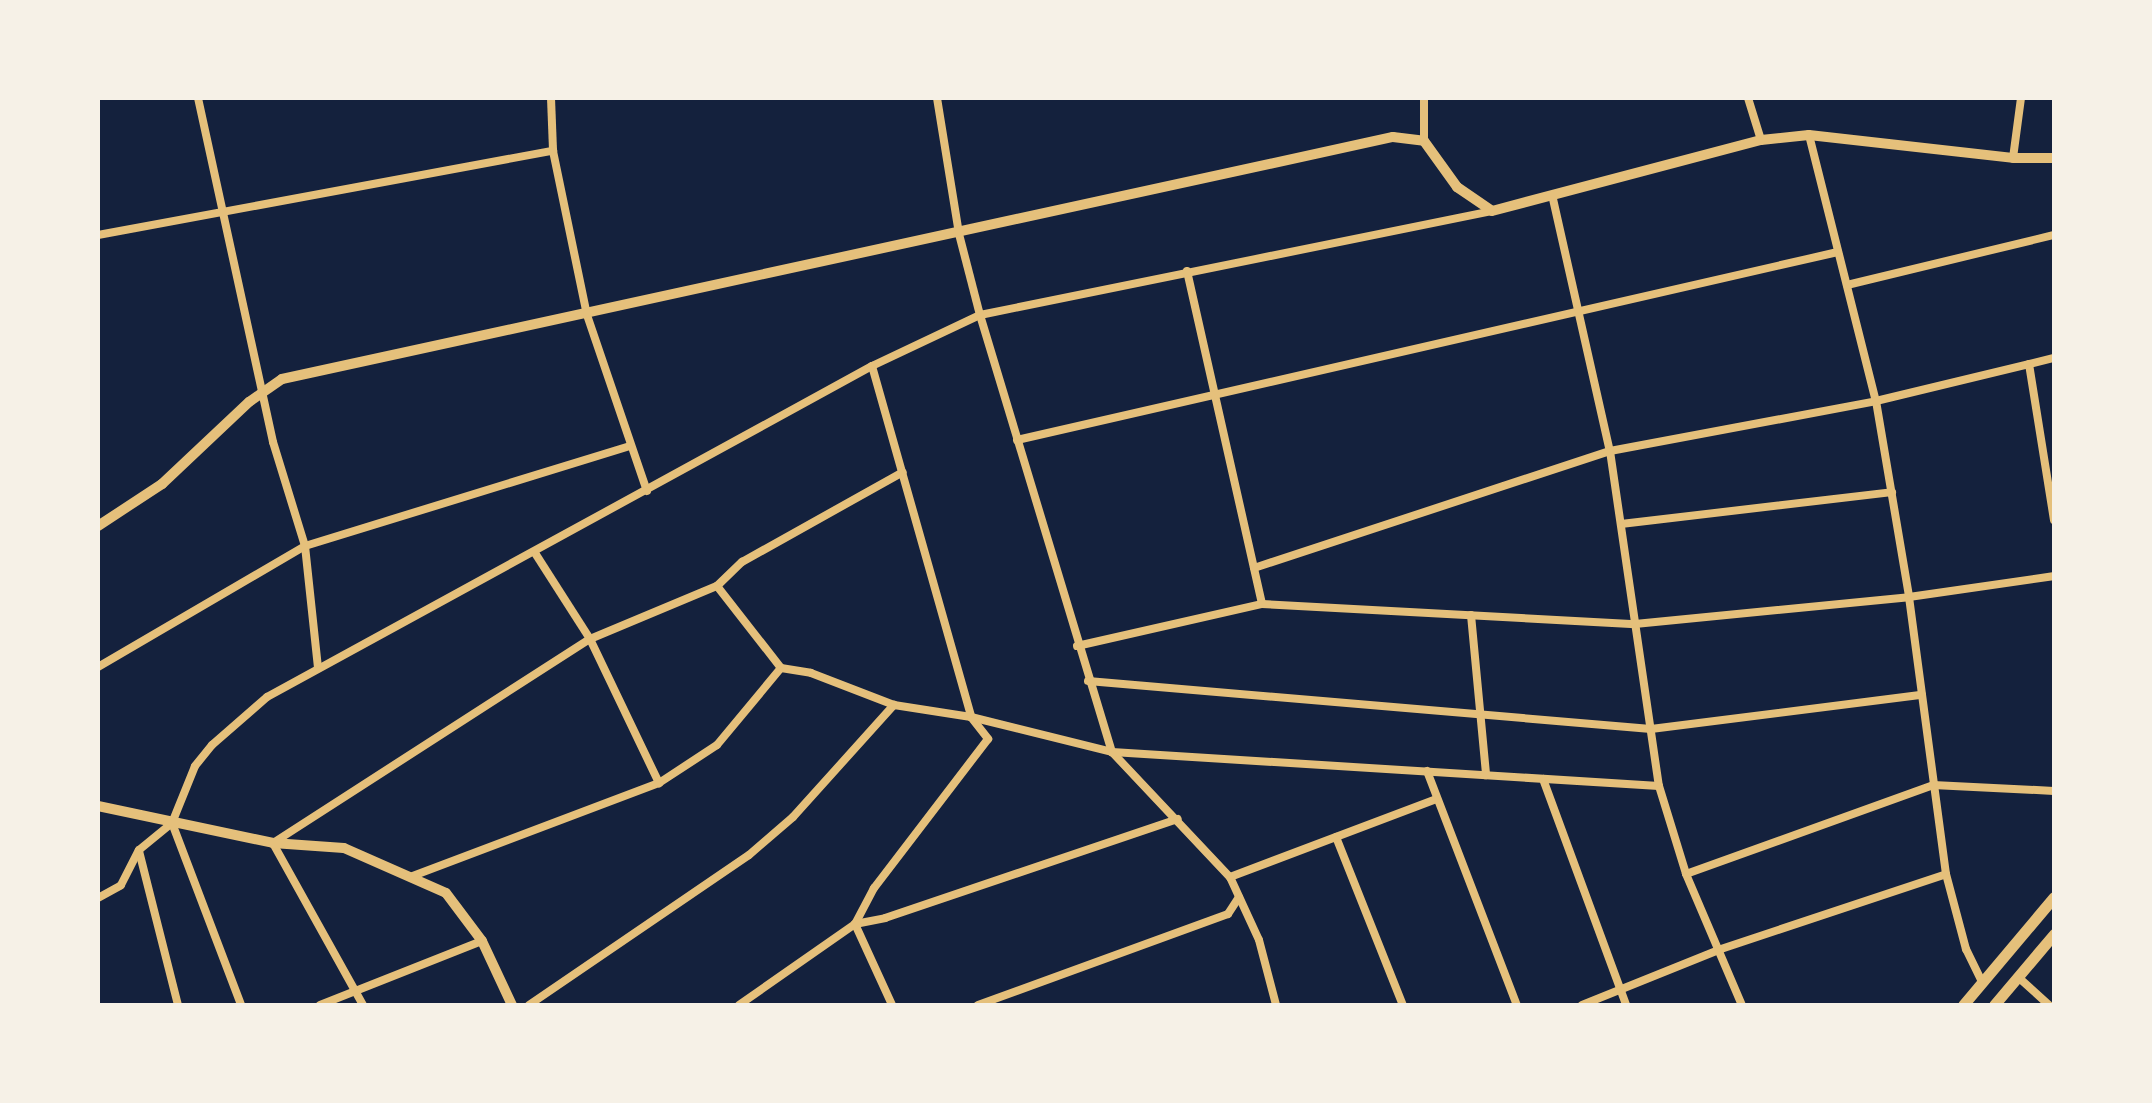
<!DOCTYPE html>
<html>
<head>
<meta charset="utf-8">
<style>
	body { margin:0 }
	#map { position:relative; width:2152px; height:1103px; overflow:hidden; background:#14213d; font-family:"Titillium Web",sans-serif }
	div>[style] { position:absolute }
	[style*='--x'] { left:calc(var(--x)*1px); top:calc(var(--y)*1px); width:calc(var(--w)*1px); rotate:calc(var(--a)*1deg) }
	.minor>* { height:8px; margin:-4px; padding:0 4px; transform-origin:4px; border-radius:4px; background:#e5c07b }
	.tertiary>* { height:10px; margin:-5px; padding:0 5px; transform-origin:5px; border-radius:5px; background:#e5c07b }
	.secondary>* { height:11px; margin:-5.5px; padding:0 5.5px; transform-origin:5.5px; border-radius:5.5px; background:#e5c07b }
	span { translate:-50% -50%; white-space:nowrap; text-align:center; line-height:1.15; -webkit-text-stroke:8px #f6f1e7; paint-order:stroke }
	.frame { position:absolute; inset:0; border:100px solid #f6f1e7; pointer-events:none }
</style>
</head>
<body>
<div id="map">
	<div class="minor">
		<i style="--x:198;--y:98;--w:352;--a:77.7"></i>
		<i style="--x:273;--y:442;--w:109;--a:72.9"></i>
		<i style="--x:305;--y:546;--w:123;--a:83.9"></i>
		<i style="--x:551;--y:98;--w:53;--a:87.8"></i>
		<i style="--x:553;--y:151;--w:167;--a:78.3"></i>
		<i style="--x:587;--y:315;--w:186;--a:71.2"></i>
		<i style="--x:937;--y:98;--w:138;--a:80.8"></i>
		<i style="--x:959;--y:234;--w:84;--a:75.5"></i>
		<i style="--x:980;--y:315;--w:457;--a:73.2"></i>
		<i style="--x:1112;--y:752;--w:172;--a:46.7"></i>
		<i style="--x:1230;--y:877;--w:69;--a:65.3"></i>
		<i style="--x:1259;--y:940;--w:67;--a:75.3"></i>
		<i style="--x:1424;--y:98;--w:43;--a:90"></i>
		<i style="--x:1748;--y:98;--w:44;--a:72.8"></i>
		<i style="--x:1809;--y:135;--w:274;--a:75.9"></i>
		<i style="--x:1876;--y:401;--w:199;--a:80.4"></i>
		<i style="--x:1909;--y:597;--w:279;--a:82.4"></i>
		<i style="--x:1946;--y:874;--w:78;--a:75.1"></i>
		<i style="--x:1966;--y:949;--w:37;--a:64"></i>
		<i style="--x:2013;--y:158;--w:61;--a:-82.4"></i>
		<i style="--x:1553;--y:199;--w:258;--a:77.3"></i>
		<i style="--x:1610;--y:451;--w:339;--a:81.7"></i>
		<i style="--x:1659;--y:786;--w:92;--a:72.9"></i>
		<i style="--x:1686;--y:874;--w:142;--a:66.9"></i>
		<i style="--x:98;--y:235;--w:463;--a:-10.5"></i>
		<i style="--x:1187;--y:271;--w:341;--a:77.3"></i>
		<i style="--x:1847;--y:285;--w:213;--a:-13.6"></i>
		<i style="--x:2029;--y:364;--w:158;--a:80.9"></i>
		<i style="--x:872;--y:366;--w:365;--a:74.2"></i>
		<i style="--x:971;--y:717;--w:28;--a:52"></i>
		<i style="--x:988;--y:739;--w:188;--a:127.4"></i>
		<i style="--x:874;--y:888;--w:41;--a:117.8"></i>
		<i style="--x:855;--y:924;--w:89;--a:65.4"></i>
		<i style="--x:1017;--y:440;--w:842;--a:-12.9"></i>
		<i style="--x:1621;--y:524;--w:273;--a:-6.7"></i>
		<i style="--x:535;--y:553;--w:102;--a:57.4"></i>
		<i style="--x:590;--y:639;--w:160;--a:64.4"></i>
		<i style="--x:1254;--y:568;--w:375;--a:-18.2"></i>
		<i style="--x:1610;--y:451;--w:271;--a:-10.6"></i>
		<i style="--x:1876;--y:401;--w:183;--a:-13.6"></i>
		<i style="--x:717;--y:586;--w:104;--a:52"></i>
		<i style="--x:781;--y:668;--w:30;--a:9"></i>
		<i style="--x:811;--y:673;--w:89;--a:21.1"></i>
		<i style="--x:894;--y:705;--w:78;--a:8.9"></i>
		<i style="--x:971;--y:717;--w:145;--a:13.9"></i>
		<i style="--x:1112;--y:752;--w:548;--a:3.56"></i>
		<i style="--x:1471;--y:615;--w:161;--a:84.6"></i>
		<i style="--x:1077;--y:646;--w:190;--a:-12.8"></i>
		<i style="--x:1262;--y:604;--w:374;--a:3.1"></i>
		<i style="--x:1635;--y:624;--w:275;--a:-5.6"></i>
		<i style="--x:1909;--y:597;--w:147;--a:-8.2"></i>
		<i style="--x:98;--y:667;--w:240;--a:-30.3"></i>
		<i style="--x:305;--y:546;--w:340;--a:-17.1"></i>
		<i style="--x:1088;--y:681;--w:565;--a:4.87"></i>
		<i style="--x:1651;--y:729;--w:273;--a:-7.2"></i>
		<i style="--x:1427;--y:771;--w:251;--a:69"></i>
		<i style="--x:1543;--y:779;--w:241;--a:69.8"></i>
		<i style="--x:172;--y:823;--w:195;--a:69.2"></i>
		<i style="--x:1336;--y:837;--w:181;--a:68.3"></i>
		<i style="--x:139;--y:851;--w:159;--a:75.8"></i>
		<i style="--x:1686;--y:874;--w:263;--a:-19.8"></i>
		<i style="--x:1933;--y:785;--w:121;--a:2.8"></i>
		<i style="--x:410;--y:877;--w:266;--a:-20.7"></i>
		<i style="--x:659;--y:783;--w:69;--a:-33.2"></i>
		<i style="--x:717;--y:745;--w:100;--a:-50.3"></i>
		<i style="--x:1230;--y:877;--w:220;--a:-20.7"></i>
		<i style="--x:98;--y:898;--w:26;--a:-29"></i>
		<i style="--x:121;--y:885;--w:39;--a:-63"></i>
		<i style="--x:139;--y:850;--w:43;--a:-39.3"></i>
		<i style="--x:172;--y:823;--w:61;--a:-68"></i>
		<i style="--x:195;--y:766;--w:27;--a:-51"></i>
		<i style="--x:212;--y:745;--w:73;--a:-41.1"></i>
		<i style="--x:267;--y:697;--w:690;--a:-28.68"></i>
		<i style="--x:872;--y:366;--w:119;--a:-25.3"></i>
		<i style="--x:980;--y:315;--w:522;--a:-11.48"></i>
		<i style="--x:2018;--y:977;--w:42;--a:42.1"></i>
		<i style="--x:320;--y:1005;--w:174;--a:-21.6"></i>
		<i style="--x:363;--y:1005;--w:185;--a:-119.1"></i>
		<i style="--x:273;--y:843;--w:377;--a:-32.8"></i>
		<i style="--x:590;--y:639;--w:138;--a:-22.7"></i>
		<i style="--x:717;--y:586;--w:35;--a:-44"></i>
		<i style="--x:742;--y:562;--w:184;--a:-29.2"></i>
		<i style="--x:529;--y:1005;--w:266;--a:-34.3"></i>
		<i style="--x:749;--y:855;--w:58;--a:-40.8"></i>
		<i style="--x:793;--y:817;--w:151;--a:-48"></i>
		<i style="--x:739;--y:1005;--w:141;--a:-34.9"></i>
		<i style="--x:855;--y:924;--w:31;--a:-11"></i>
		<i style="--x:885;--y:918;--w:309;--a:-18.7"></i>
		<i style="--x:978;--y:1005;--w:266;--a:-20"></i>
		<i style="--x:1228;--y:914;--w:20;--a:-57"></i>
		<i style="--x:1582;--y:1005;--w:150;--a:-21.9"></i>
		<i style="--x:1721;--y:949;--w:237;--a:-18.4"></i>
	</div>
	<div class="tertiary">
		<i style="--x:98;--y:526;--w:77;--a:-33.3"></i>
		<i style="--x:162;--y:484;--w:120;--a:-43.3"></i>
		<i style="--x:249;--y:402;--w:40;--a:-34.9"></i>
		<i style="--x:282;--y:379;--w:1137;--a:-12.29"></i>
		<i style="--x:1393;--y:137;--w:31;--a:7"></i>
		<i style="--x:1424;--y:141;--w:57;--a:54.3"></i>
		<i style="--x:1457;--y:187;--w:42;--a:34.4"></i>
		<i style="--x:1492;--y:211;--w:278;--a:-14.8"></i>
		<i style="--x:1761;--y:140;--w:48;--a:-5.9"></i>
		<i style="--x:1809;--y:135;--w:205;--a:6.4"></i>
		<i style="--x:2013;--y:158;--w:41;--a:0"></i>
		<i style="--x:98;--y:806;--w:179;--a:11.9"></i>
		<i style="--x:273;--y:843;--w:71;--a:4"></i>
		<i style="--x:344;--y:848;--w:111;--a:23.8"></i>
		<i style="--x:446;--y:893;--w:60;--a:53.1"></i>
		<i style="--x:482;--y:941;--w:71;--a:64.9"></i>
	</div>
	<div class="secondary">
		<i style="--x:1963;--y:1005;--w:141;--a:-49.9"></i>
		<i style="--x:1994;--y:1005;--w:93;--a:-49.8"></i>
	</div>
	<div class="frame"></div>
</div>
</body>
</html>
